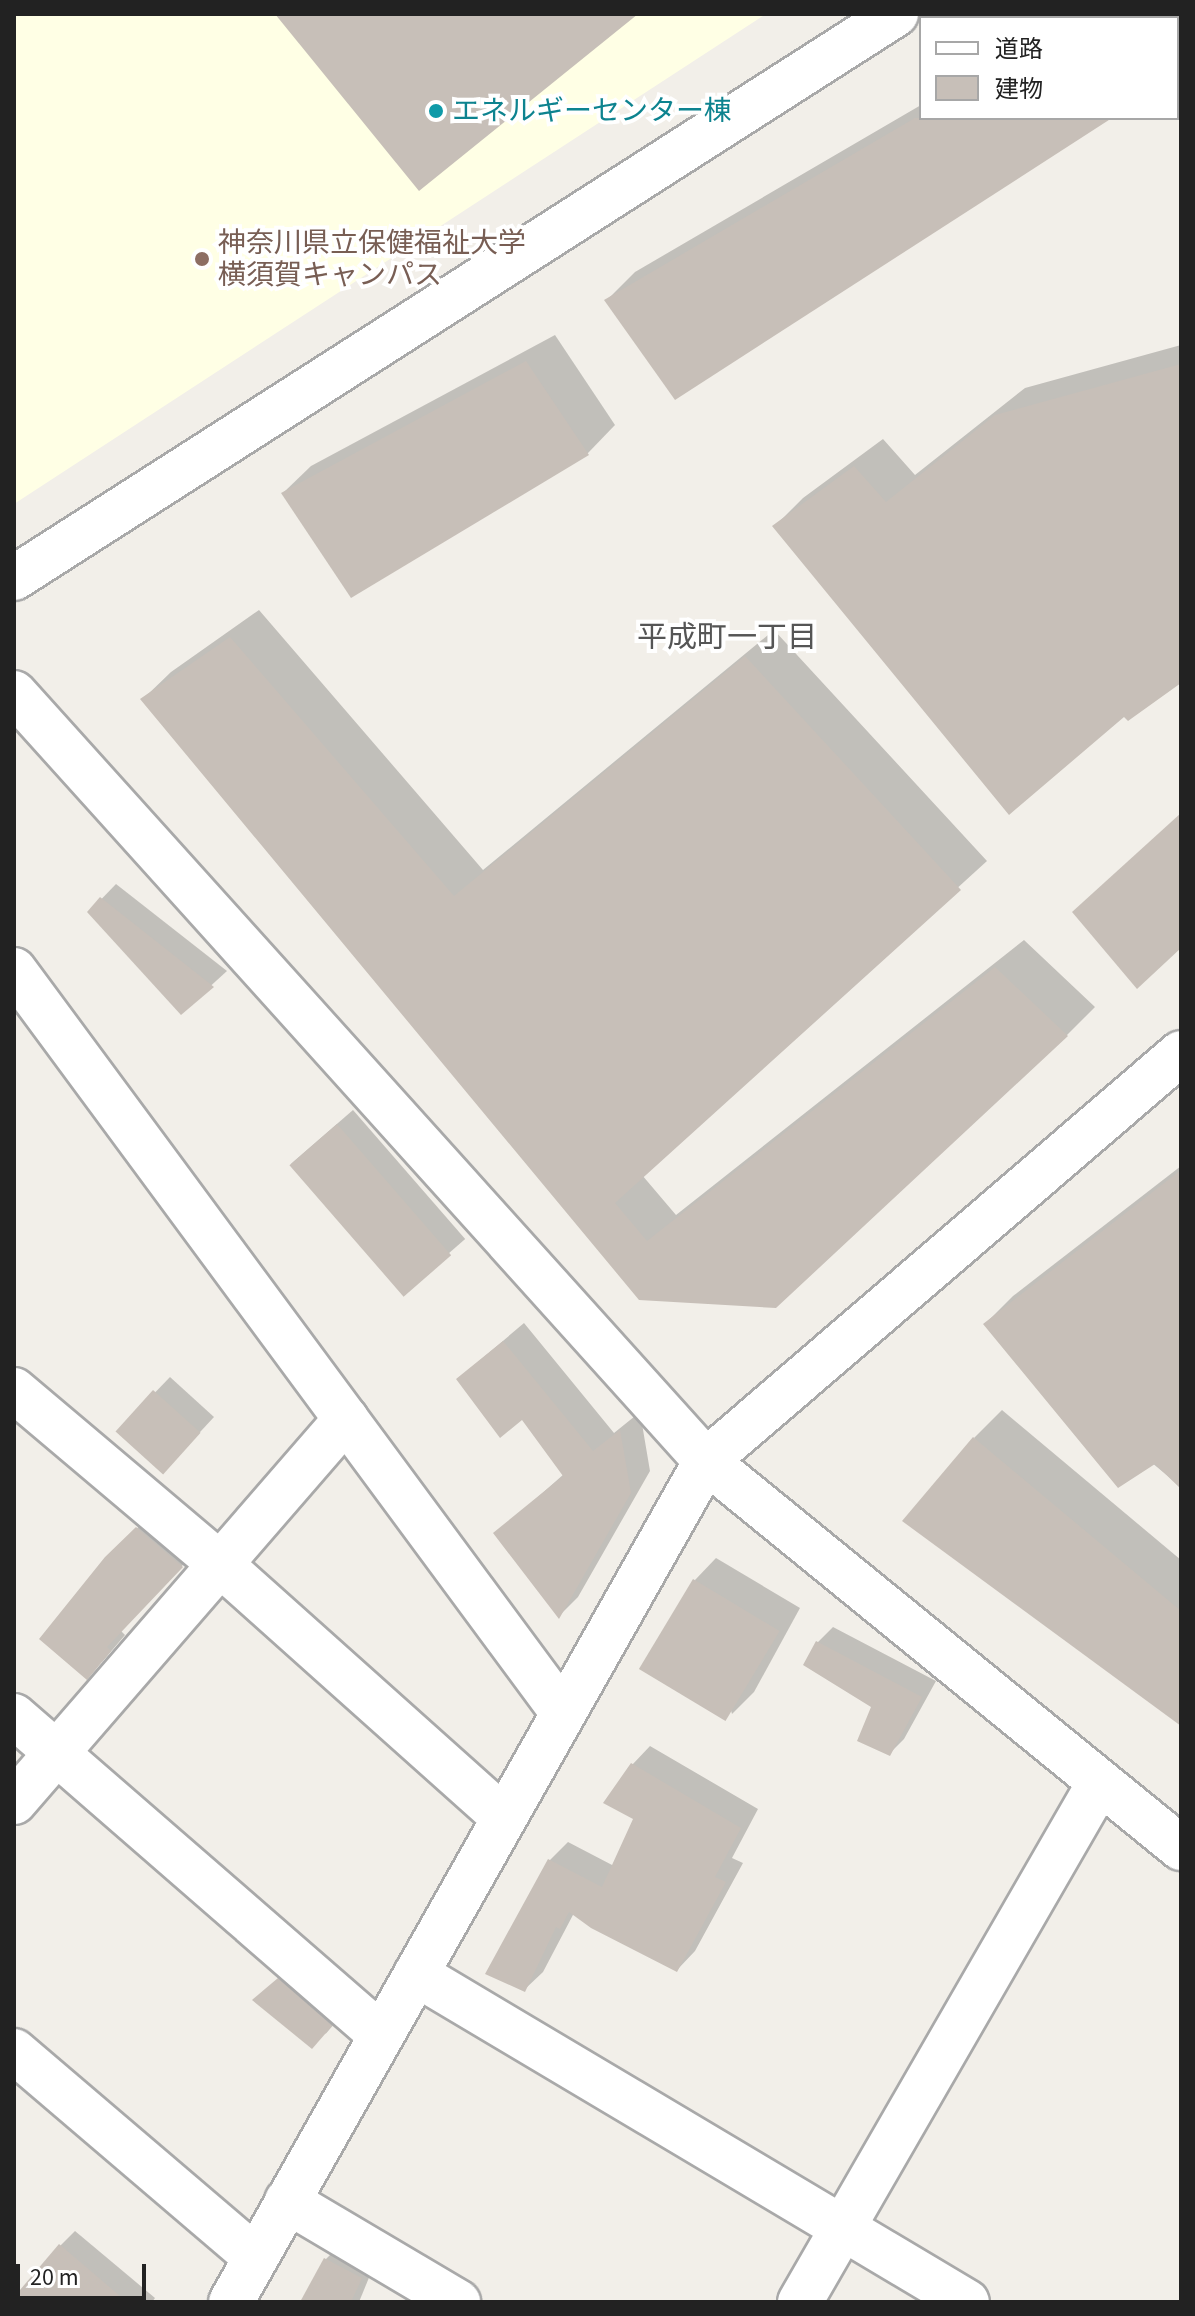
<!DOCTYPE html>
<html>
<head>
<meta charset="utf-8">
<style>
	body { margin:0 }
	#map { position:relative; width:1195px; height:2316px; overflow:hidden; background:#f2efe9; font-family:"Source Sans 3","Noto Sans JP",sans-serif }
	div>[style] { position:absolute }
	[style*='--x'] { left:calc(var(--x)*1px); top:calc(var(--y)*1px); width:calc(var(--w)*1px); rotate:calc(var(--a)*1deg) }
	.education>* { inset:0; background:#ffffe5 }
	.shadow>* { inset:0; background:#0003; transform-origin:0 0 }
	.building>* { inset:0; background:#c7bfb8; transform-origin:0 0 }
	.roads { filter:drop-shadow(2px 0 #a9a9a9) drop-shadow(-2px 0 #a9a9a9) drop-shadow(0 2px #a9a9a9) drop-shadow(0 -2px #a9a9a9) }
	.minor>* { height:44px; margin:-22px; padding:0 22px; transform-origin:22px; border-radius:22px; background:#fff }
	.tertiary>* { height:44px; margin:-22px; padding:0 22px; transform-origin:22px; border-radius:22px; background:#fff }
	.dots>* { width:22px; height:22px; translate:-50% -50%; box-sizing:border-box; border:4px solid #fff; border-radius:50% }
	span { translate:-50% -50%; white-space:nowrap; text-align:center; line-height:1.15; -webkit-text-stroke:8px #fff; paint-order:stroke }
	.culture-label { font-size:28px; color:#0d838f }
	.left { translate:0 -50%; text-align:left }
	.education-label { font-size:28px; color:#785e54 }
	.neighbourhood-label { font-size:30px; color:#555 }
	.frame { position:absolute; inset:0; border:16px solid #222; pointer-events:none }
	.legend { position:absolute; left:919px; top:16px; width:260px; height:104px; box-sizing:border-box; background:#fff; border:2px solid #a7a7a7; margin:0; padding:10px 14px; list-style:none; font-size:24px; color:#222 }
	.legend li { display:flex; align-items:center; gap:16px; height:40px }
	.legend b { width:40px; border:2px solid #a7a7a7 }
	.scale { position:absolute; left:16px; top:2264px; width:130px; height:36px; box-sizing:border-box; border:4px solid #222; border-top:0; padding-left:10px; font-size:24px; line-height:28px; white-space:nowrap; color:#222; -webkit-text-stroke:6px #fff; paint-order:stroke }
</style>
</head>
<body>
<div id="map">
	<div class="education">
		<i style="clip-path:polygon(14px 14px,766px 14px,14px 504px)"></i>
	</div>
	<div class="shadow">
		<i style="clip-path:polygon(1076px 14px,1179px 14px,1181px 68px,1177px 72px,1177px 18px,1069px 18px)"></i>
		<i style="clip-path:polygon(921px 105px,921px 118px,1108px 118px,607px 300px,635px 272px)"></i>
		<i style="clip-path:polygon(555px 335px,615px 425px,588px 453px,283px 493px,311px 466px)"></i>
		<i style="clip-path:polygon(1181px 345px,1181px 680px,775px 526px,803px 498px,883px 439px,915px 475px,1025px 388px)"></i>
		<i style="clip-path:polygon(259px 610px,483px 870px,774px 630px,987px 861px,642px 1175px,676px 1215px,1024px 940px,1095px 1007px,1067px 1035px,640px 1299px,143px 699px,171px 672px)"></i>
		<i style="clip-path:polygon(116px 884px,227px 971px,182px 1012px,89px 912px)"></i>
		<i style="left:353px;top:1110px;width:171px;height:82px;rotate:49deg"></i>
		<i style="clip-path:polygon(1181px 1166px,1181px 1487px,985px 1324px,1013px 1296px)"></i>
		<i style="clip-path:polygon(524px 1323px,614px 1433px,640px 1412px,650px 1471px,578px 1597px,559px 1616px,496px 1534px,564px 1474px,522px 1417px,458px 1379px)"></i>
		<i style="clip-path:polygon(170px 1377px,214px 1417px,176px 1458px,118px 1431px)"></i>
		<i style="clip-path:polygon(1002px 1410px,1181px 1560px,1181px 1723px,974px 1438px)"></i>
		<i style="clip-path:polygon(152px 1513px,196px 1551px,121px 1631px,125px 1635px,102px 1662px,107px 1559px)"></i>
		<i style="clip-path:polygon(716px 1558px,800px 1608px,754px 1692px,732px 1714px,695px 1580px)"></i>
		<i style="clip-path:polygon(833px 1627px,936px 1681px,904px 1739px,889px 1754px,874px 1706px,805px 1664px,818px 1642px)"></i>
		<i style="clip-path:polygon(650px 1746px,758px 1809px,732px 1858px,743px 1863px,695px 1951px,677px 1970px,574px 1913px,543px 1972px,524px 1990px,550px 1860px,568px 1842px,614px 1866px,636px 1818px,632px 1765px)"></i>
		<i style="left:294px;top:1965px;width:69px;height:31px;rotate:41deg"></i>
		<i style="clip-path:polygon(75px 2231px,155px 2298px,152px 2302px,35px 2302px,60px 2246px)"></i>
		<i style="clip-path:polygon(341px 2244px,375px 2263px,359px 2302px,303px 2302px,326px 2259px)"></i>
	</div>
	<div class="building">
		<i style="clip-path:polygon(275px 14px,638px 14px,419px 191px)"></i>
		<i style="clip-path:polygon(915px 118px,1112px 118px,675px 400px,604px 300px)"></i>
		<i style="clip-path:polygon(526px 361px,589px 455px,351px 598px,281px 493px)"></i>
		<i style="clip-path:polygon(1181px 364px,1181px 683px,1128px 721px,1124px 717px,1009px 815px,772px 526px,854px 466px,886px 502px,995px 415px)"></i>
		<i style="clip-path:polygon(230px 637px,454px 896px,745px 656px,961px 890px,615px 1203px,647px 1241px,995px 967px,1068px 1036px,776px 1308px,639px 1300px,140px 699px)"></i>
		<i style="clip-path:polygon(1181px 813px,1181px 948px,1137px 989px,1072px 912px)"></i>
		<i style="clip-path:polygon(100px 897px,214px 987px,181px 1015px,87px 912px)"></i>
		<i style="left:337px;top:1124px;width:174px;height:63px;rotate:49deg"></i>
		<i style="clip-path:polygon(1181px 1170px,1181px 1489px,1155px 1464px,1118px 1488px,983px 1324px)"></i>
		<i style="clip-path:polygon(503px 1341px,593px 1451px,620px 1430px,631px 1493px,559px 1619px,493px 1533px,563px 1476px,522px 1420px,500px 1438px,456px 1379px)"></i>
		<i style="left:153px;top:1390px;width:64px;height:56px;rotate:42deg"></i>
		<i style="clip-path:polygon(973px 1437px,1181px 1611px,1181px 1726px,902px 1521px)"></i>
		<i style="clip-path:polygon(136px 1527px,183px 1567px,107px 1647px,111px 1651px,87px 1680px,39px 1639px,105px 1557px)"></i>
		<i style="left:693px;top:1579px;width:101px;height:105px;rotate:31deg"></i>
		<i style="clip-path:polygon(816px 1641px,922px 1697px,890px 1756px,857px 1741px,871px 1707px,803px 1665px)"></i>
		<i style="clip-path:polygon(631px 1763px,741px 1828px,715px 1877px,726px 1882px,677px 1972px,591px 1928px,569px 1912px,560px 1929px,556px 1927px,525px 1992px,485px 1974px,548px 1859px,602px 1887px,633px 1819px,603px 1803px)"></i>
		<i style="clip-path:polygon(278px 1978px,332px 2026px,312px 2049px,252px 2000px)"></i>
		<i style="clip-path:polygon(59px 2244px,127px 2302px,14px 2302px,14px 2297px)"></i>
		<i style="clip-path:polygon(324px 2258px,362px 2278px,351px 2302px,300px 2302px)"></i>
	</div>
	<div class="roads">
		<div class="minor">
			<i style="--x:14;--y:970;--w:924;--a:53.54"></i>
			<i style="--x:14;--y:1390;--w:270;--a:40.2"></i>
			<i style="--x:220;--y:1564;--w:381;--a:41.8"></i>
			<i style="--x:14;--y:1716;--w:486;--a:41"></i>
			<i style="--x:14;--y:1802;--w:507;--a:-49.08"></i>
			<i style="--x:416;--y:1974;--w:641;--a:30.76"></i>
			<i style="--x:14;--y:2051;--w:318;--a:40.5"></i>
			<i style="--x:287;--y:2201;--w:199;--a:30.6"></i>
			<i style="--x:800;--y:2302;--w:600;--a:-60.02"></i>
		</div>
		<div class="tertiary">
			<i style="--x:14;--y:578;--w:1047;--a:-32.6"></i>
			<i style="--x:14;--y:693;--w:1034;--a:47.98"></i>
			<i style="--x:706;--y:1461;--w:613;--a:39.17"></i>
			<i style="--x:231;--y:2302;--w:966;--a:-60.54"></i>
			<i style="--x:706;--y:1461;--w:626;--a:-40.66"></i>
		</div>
	</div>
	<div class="dots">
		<i style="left:436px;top:111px;background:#0f9aa8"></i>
		<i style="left:202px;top:259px;background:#8d6e63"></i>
	</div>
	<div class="culture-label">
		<span class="left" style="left:452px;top:111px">エネルギーセンター棟</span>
	</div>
	<div class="education-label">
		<span class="left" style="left:218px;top:259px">神奈川県立保健福祉大学<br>横須賀キャンパス</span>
	</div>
	<div class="neighbourhood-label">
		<span style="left:727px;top:638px">平成町一丁目</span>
	</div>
	<div class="frame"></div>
	<ul class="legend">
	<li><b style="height:10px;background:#fff"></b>道路</li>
	<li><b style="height:22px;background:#c7bfb8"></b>建物</li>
	</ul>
	<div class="scale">20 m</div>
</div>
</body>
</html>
